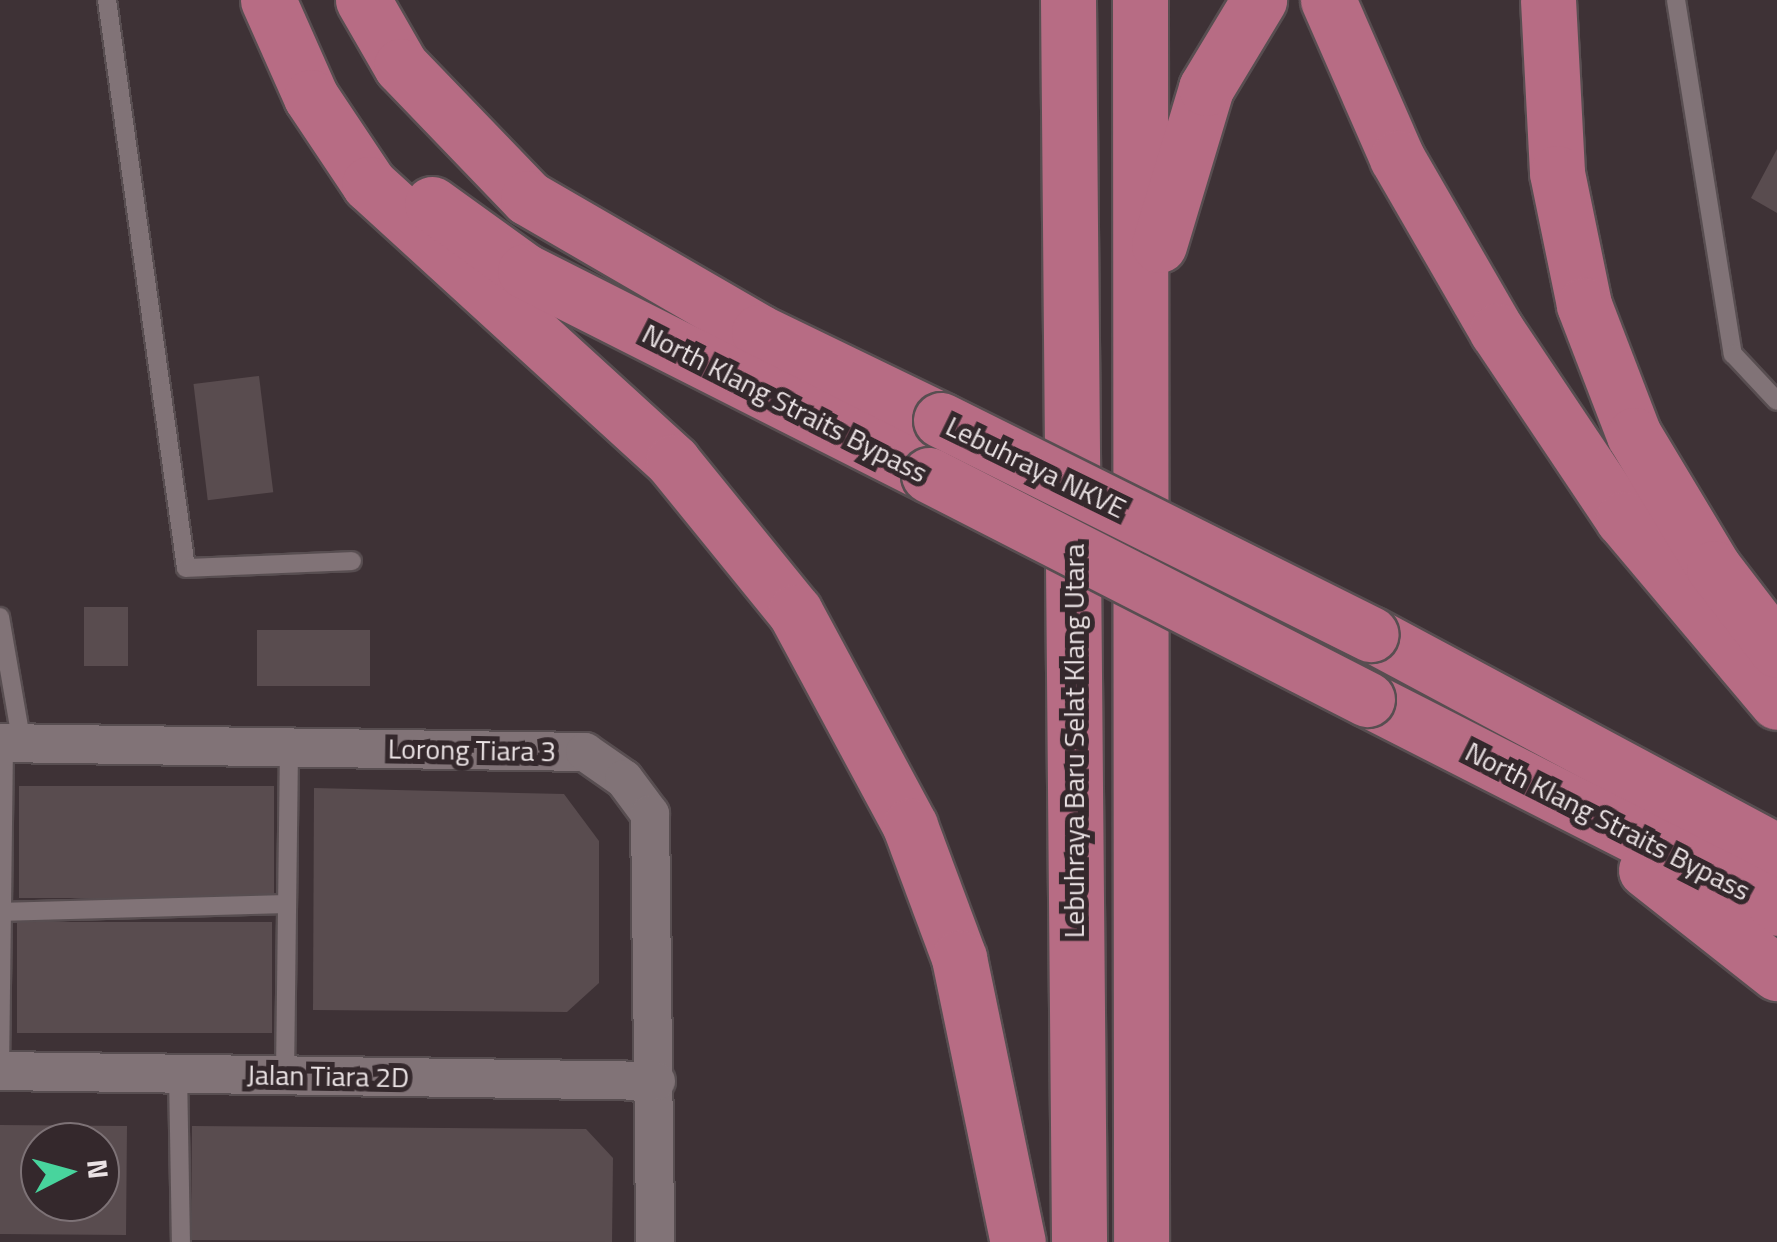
<!DOCTYPE html>
<html>
<head>
<meta charset="utf-8">
<style>
	body { margin:0 }
	#map { position:relative; width:1777px; height:1242px; overflow:hidden; background:#3e3236; font-family:"Titillium Web",sans-serif }
	div>[style] { position:absolute }
	[style*='--x'] { left:calc(var(--x)*1px); top:calc(var(--y)*1px); width:calc(var(--w)*1px); rotate:calc(var(--a)*1deg) }
	.building>* { inset:0; background:#594c4f; transform-origin:0 0 }
	.roads { filter:drop-shadow(2px 0 #584e51) drop-shadow(-2px 0 #584e51) drop-shadow(0 2px #584e51) drop-shadow(0 -2px #584e51) }
	.service>* { height:18px; margin:-9px; padding:0 9px; transform-origin:9px; border-radius:9px; background:#817377 }
	.minor>* { height:38px; margin:-19px; padding:0 19px; transform-origin:19px; border-radius:19px; background:#817377 }
	.motorway>* { height:55px; margin:-27.5px; padding:0 27.5px; transform-origin:27.5px; border-radius:27.5px; background:#b76c84 }
	.bridges { filter:drop-shadow(2px 0 #584e51) drop-shadow(-2px 0 #584e51) drop-shadow(0 2px #584e51) drop-shadow(0 -2px #584e51) }
	.motorway-bridge>* { height:55px; margin:-27.5px; padding:0 27.5px; transform-origin:27.5px; border-radius:27.5px; background:#b76c84 }
	span { translate:-50% -50%; white-space:nowrap; text-align:center; line-height:1.15; -webkit-text-stroke:10px #34282c; paint-order:stroke }
	.street-label { font-size:28px; color:#eae2e4 }
	.north { position:absolute; left:20px; top:1122px; width:100px; height:100px; box-sizing:border-box; background:#34282c; border:2px solid #7d7276; border-radius:50%; rotate:84deg; font-size:28px; font-weight:700; line-height:40px; text-align:center; color:#eae2e4 }
	.north::after { content:''; display:block; margin:auto; width:35px; height:45px; background:#48d49d; clip-path:polygon(50% 0,100% 100%,50% 72%,0 100%) }
</style>
</head>
<body>
<div id="map">
	<div class="building">
		<i style="clip-path:polygon(1777px 149px,1777px 213px,1751px 198px)"></i>
		<i style="left:259px;top:376px;width:117px;height:66px;rotate:83deg"></i>
		<i style="left:84px;top:607px;width:44px;height:59px"></i>
		<i style="left:257px;top:630px;width:113px;height:56px"></i>
		<i style="left:274px;top:786px;width:112px;height:255px;rotate:90deg"></i>
		<i style="clip-path:polygon(314px 788px,564px 794px,599px 841px,599px 983px,567px 1012px,313px 1010px)"></i>
		<i style="left:17px;top:922px;width:255px;height:111px"></i>
		<i style="clip-path:polygon(evenodd,0 1125px,127px 1126px,126px 1235px,0 1234px,0 1125px,40px 1142px,100px 1142px,100px 1202px,40px 1202px,40px 1142px)"></i>
		<i style="clip-path:polygon(192px 1126px,586px 1129px,613px 1158px,612px 1242px,191px 1240px)"></i>
	</div>
	<div class="roads">
		<div class="service">
			<i style="--x:107;--y:0;--w:573;--a:82.08"></i>
			<i style="--x:186;--y:568;--w:166;--a:-2.4"></i>
			<i style="--x:1676;--y:0;--w:359;--a:80.9"></i>
			<i style="--x:1733;--y:354;--w:64;--a:46.9"></i>
			<i style="--x:0;--y:617;--w:129;--a:80.2"></i>
			<i style="--x:0;--y:912;--w:287;--a:-1.6"></i>
			<i style="--x:0;--y:1069;--w:326;--a:-89.3"></i>
			<i style="--x:178;--y:1073;--w:169;--a:89"></i>
			<i style="--x:285;--y:1075;--w:327;--a:-89.3"></i>
		</div>
		<div class="minor">
			<i style="--x:0;--y:743;--w:585;--a:0.88"></i>
			<i style="--x:585;--y:752;--w:47;--a:34.7"></i>
			<i style="--x:624;--y:779;--w:44;--a:53.4"></i>
			<i style="--x:650;--y:814;--w:428;--a:89.3"></i>
			<i style="--x:0;--y:1071;--w:656;--a:0.87"></i>
		</div>
		<div class="motorway">
			<i style="--x:268;--y:0;--w:106;--a:66.1"></i>
			<i style="--x:311;--y:97;--w:105;--a:56.3"></i>
			<i style="--x:369;--y:184;--w:412;--a:42.4"></i>
			<i style="--x:673;--y:462;--w:193;--a:50.9"></i>
			<i style="--x:795;--y:612;--w:243;--a:61.7"></i>
			<i style="--x:910;--y:826;--w:141;--a:69.6"></i>
			<i style="--x:959;--y:958;--w:290;--a:78.3"></i>
			<i style="--x:363;--y:0;--w:76;--a:60.1"></i>
			<i style="--x:401;--y:66;--w:183;--a:46.1"></i>
			<i style="--x:528;--y:198;--w:267;--a:30.1"></i>
			<i style="--x:759;--y:332;--w:202;--a:25.8"></i>
			<i style="--x:1068;--y:0;--w:1242;--a:89.49"></i>
			<i style="--x:1140;--y:0;--w:1242;--a:89.95"></i>
			<i style="--x:1328;--y:0;--w:172;--a:66.4"></i>
			<i style="--x:1397;--y:158;--w:200;--a:60"></i>
			<i style="--x:1497;--y:331;--w:226;--a:56.2"></i>
			<i style="--x:1623;--y:519;--w:239;--a:49.9"></i>
			<i style="--x:1548;--y:0;--w:173;--a:87"></i>
			<i style="--x:1557;--y:173;--w:135;--a:78.4"></i>
			<i style="--x:1584;--y:305;--w:139;--a:69"></i>
			<i style="--x:1634;--y:435;--w:155;--a:59"></i>
			<i style="--x:1714;--y:568;--w:103;--a:52.5"></i>
			<i style="--x:432;--y:204;--w:115;--a:35.8"></i>
			<i style="--x:525;--y:271;--w:453;--a:26.8"></i>
			<i style="--x:1159;--y:245;--w:164;--a:-73.3"></i>
			<i style="--x:1206;--y:88;--w:103;--a:-58.9"></i>
			<i style="--x:1371;--y:634;--w:461;--a:28.2"></i>
			<i style="--x:1367;--y:699;--w:460;--a:27"></i>
			<i style="--x:1646;--y:870;--w:167;--a:38.2"></i>
		</div>
	</div>
	<div class="bridges">
		<div class="motorway-bridge">
			<i style="--x:941;--y:420;--w:480;--a:26.5"></i>
			<i style="--x:929;--y:475;--w:492;--a:27.1"></i>
		</div>
	</div>
	<div class="street-label">
		<span style="left:785px;top:403px;rotate:27deg">North Klang Straits Bypass</span>
		<span style="left:1036px;top:467px;rotate:26deg">Lebuhraya NKVE</span>
		<span style="left:1074px;top:741px;rotate:-90deg">Lebuhraya Baru Selat Klang Utara</span>
		<span style="left:472px;top:750px;rotate:1deg">Lorong Tiara 3</span>
		<span style="left:1608px;top:821px;rotate:27deg">North Klang Straits Bypass</span>
		<span style="left:328px;top:1076px;rotate:1deg">Jalan Tiara 2D</span>
	</div>
	<div class="north">N</div>
</div>
</body>
</html>
